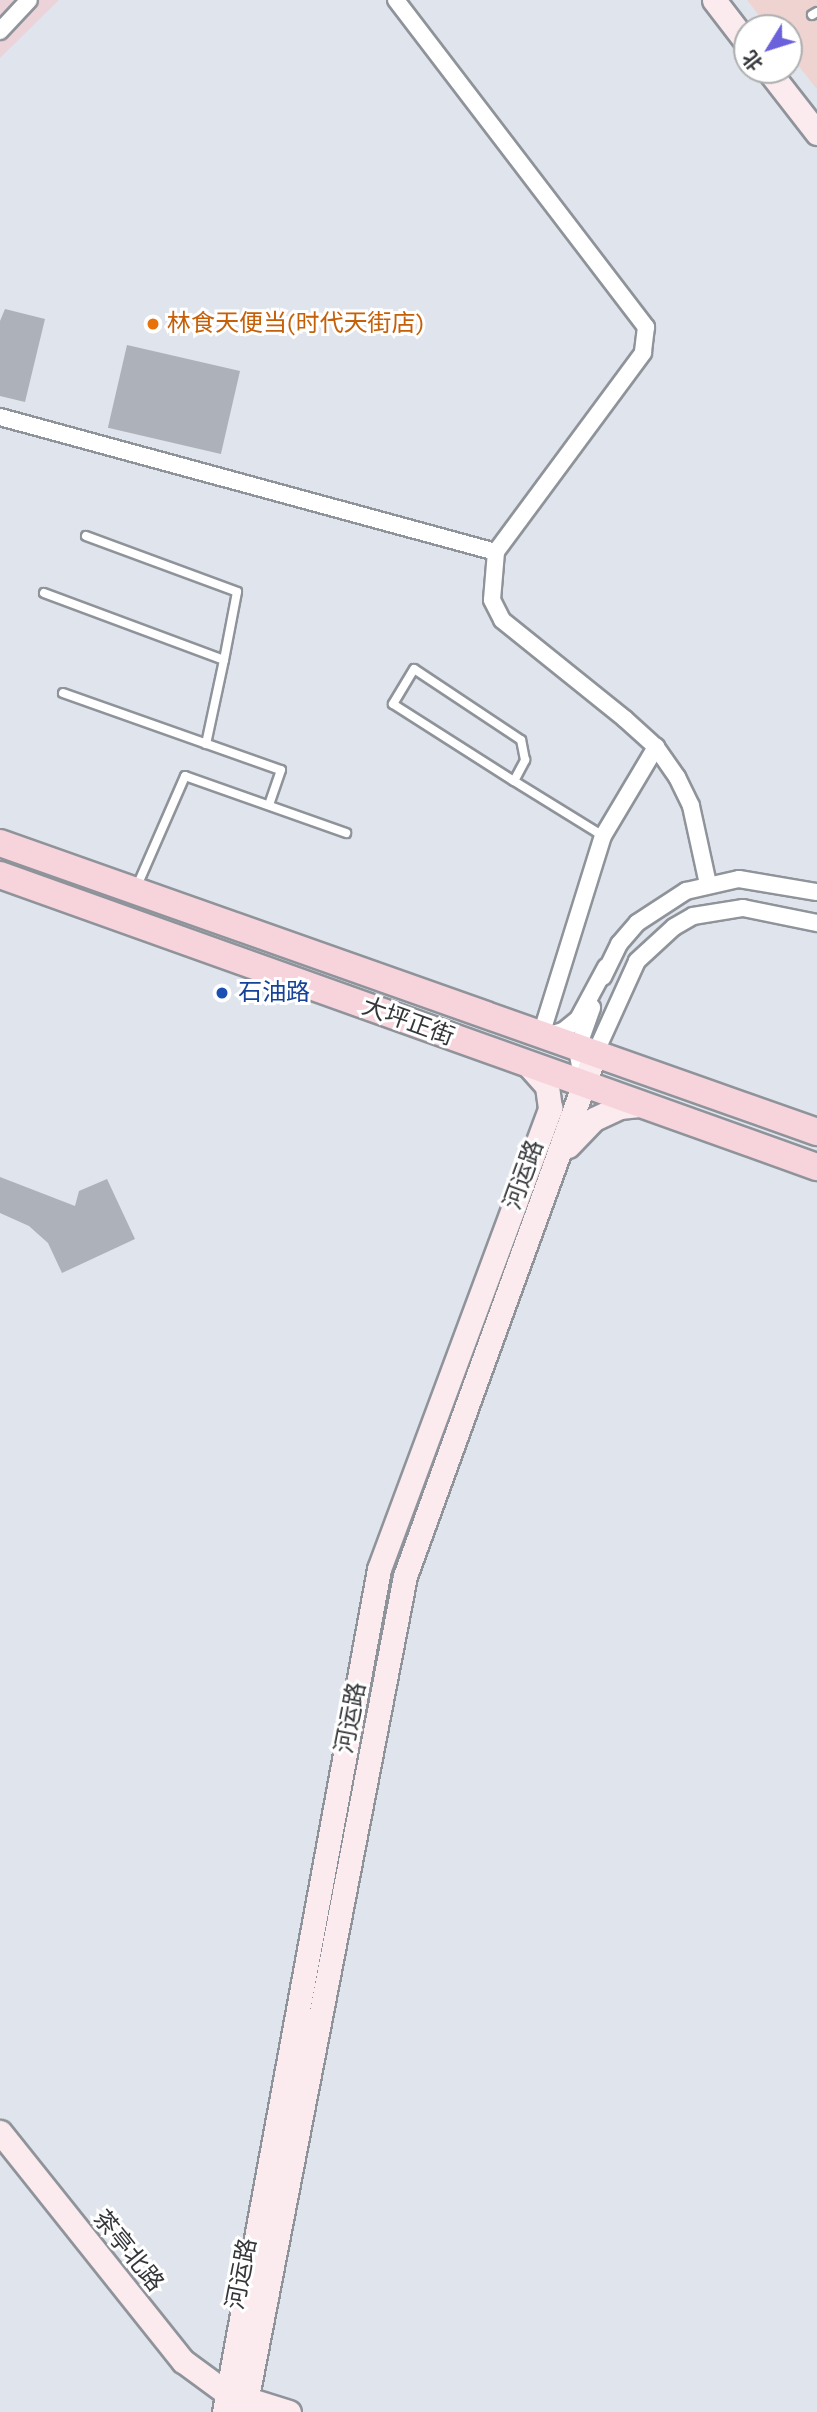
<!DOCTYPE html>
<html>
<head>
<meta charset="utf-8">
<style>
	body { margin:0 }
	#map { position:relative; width:817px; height:2412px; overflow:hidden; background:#e0e4ec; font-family:"Work Sans","Noto Sans SC",sans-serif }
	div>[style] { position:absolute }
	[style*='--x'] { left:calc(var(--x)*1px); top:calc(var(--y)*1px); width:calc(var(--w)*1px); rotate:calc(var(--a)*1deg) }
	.commercial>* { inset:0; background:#ecd3da }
	.education>* { inset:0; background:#eed3d1 }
	.building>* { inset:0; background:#adb1b9; transform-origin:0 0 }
	.roads { filter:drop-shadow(2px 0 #8f939a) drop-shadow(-2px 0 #8f939a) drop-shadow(0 2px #8f939a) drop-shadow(0 -2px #8f939a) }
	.lane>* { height:8px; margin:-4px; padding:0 4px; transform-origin:4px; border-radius:4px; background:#fff }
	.street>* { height:16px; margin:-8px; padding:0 8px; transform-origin:8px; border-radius:8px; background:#fff }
	.secondary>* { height:23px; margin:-11.5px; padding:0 11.5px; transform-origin:11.5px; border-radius:11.5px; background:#fbeaee }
	.primary>* { height:26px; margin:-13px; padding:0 13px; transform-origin:13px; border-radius:13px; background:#f7d4dc }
	.dots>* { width:19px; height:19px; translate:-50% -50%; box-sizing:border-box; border:4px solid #fff; border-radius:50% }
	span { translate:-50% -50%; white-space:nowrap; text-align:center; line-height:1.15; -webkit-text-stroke:6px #fff; paint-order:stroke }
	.food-label { font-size:24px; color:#c56008 }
	.left { translate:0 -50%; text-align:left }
	.transit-label { font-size:24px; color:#164399 }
	.street-label { font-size:24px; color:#343639 }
	.north { position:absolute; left:733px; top:14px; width:70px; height:70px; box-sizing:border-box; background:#fff; border:2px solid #aeafb0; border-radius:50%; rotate:232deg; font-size:19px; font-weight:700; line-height:28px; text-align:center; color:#343639 }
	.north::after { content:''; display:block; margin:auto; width:24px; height:32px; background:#6b61db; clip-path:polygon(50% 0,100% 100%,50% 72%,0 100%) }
</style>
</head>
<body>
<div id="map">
	<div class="commercial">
		<i style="clip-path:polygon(0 0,59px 0,0 58px)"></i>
	</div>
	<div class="education">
		<i style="clip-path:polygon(747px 0,817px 0,817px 89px,789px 54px,789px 28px,769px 28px)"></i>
	</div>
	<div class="building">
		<i style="clip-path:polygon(5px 309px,45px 319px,25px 402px,0 396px,0 321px)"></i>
		<i style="left:127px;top:345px;width:116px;height:85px;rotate:13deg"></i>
		<i style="clip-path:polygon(0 1177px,75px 1206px,79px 1191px,107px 1179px,135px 1239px,62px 1273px,48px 1243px,29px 1226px,0 1213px)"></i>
	</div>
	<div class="roads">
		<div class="lane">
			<i style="--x:812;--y:15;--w:6;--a:-31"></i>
			<i style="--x:86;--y:536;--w:161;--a:20.3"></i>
			<i style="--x:237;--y:592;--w:69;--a:100.8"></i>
			<i style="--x:44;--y:593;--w:192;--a:20.4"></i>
			<i style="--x:224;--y:660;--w:86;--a:102.1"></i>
			<i style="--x:63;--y:693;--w:231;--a:19.5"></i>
			<i style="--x:281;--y:770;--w:37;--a:109"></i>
			<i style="--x:514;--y:781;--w:24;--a:-62"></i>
			<i style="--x:525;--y:760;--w:20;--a:-101"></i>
			<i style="--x:521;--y:740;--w:128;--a:-146.4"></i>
			<i style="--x:414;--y:669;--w:41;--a:121"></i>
			<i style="--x:393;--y:704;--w:143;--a:32.5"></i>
			<i style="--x:514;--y:781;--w:105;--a:31.7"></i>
			<i style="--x:137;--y:886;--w:120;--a:-66.4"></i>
			<i style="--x:185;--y:776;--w:171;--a:19.5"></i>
		</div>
		<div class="street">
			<i style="--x:396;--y:0;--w:412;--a:52.6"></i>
			<i style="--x:646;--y:327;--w:26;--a:97"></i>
			<i style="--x:643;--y:353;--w:247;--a:126.5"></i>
			<i style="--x:0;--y:31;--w:42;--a:-46.9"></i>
			<i style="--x:0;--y:417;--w:514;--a:15.23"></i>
			<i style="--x:496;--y:552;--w:48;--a:94.8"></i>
			<i style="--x:492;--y:600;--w:22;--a:63"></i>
			<i style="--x:502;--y:620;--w:158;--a:38.8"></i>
			<i style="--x:625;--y:719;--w:42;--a:42.1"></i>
			<i style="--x:656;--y:747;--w:37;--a:55"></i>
			<i style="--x:677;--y:777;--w:32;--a:64"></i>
			<i style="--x:691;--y:806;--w:80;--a:77.7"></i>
			<i style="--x:606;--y:967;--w:59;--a:118.3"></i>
			<i style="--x:578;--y:1019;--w:19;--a:141"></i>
			<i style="--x:563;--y:1031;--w:24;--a:163"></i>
			<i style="--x:540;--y:1038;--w:212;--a:-72.7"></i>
			<i style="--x:603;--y:836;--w:104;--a:-59.2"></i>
			<i style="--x:603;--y:977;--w:37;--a:-64"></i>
			<i style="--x:619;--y:944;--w:28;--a:-49"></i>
			<i style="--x:637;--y:923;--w:59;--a:-33.1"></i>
			<i style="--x:686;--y:891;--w:54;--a:-12.8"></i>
			<i style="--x:739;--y:879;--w:79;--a:9.5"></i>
			<i style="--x:594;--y:1056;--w:104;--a:-65.6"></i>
			<i style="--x:637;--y:961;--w:50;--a:-42.6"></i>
			<i style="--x:674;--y:927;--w:22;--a:-30"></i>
			<i style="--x:693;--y:916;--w:51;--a:-9.1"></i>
			<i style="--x:743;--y:908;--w:76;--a:11.5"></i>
			<i style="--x:583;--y:1083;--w:34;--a:-100"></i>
			<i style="--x:577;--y:1050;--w:45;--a:-70.3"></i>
		</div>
		<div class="secondary">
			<i style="--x:714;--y:0;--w:54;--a:52.5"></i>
			<i style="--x:768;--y:70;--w:80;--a:52.1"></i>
			<i style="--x:568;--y:1146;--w:37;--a:-46"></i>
			<i style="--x:594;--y:1119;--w:29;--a:-25"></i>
			<i style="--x:620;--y:1107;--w:19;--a:-6"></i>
			<i style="--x:0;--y:2132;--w:293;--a:51.4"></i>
			<i style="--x:183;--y:2361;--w:52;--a:36.4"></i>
			<i style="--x:225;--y:2392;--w:67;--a:17.4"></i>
			<i style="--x:224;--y:2412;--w:857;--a:-79.58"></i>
			<i style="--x:379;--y:1569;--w:492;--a:-69.6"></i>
			<i style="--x:550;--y:1108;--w:22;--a:-98"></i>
			<i style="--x:547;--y:1086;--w:25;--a:-132"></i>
			<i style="--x:244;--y:2412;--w:851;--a:-79.1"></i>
			<i style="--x:405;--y:1576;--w:553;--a:-70.03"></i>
		</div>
		<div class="primary">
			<i style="--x:0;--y:843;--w:867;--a:19.48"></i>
			<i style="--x:0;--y:875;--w:868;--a:19.67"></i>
		</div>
	</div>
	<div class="dots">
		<i style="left:153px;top:324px;background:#e8710a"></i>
		<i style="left:222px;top:993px;background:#1a4fb4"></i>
	</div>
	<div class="food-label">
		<span class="left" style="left:167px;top:324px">林食天便当(时代天街店)</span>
	</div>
	<div class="transit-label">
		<span class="left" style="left:238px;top:993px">石油路</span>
	</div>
	<div class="street-label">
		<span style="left:408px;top:1022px;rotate:20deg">大坪正街</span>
		<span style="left:524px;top:1175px;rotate:-70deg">河运路</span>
		<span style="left:351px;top:1718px;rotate:-79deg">河运路</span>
		<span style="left:128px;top:2251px;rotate:51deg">茶亭北路</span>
		<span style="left:242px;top:2274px;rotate:-79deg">河运路</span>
	</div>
	<div class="north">北</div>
</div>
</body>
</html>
